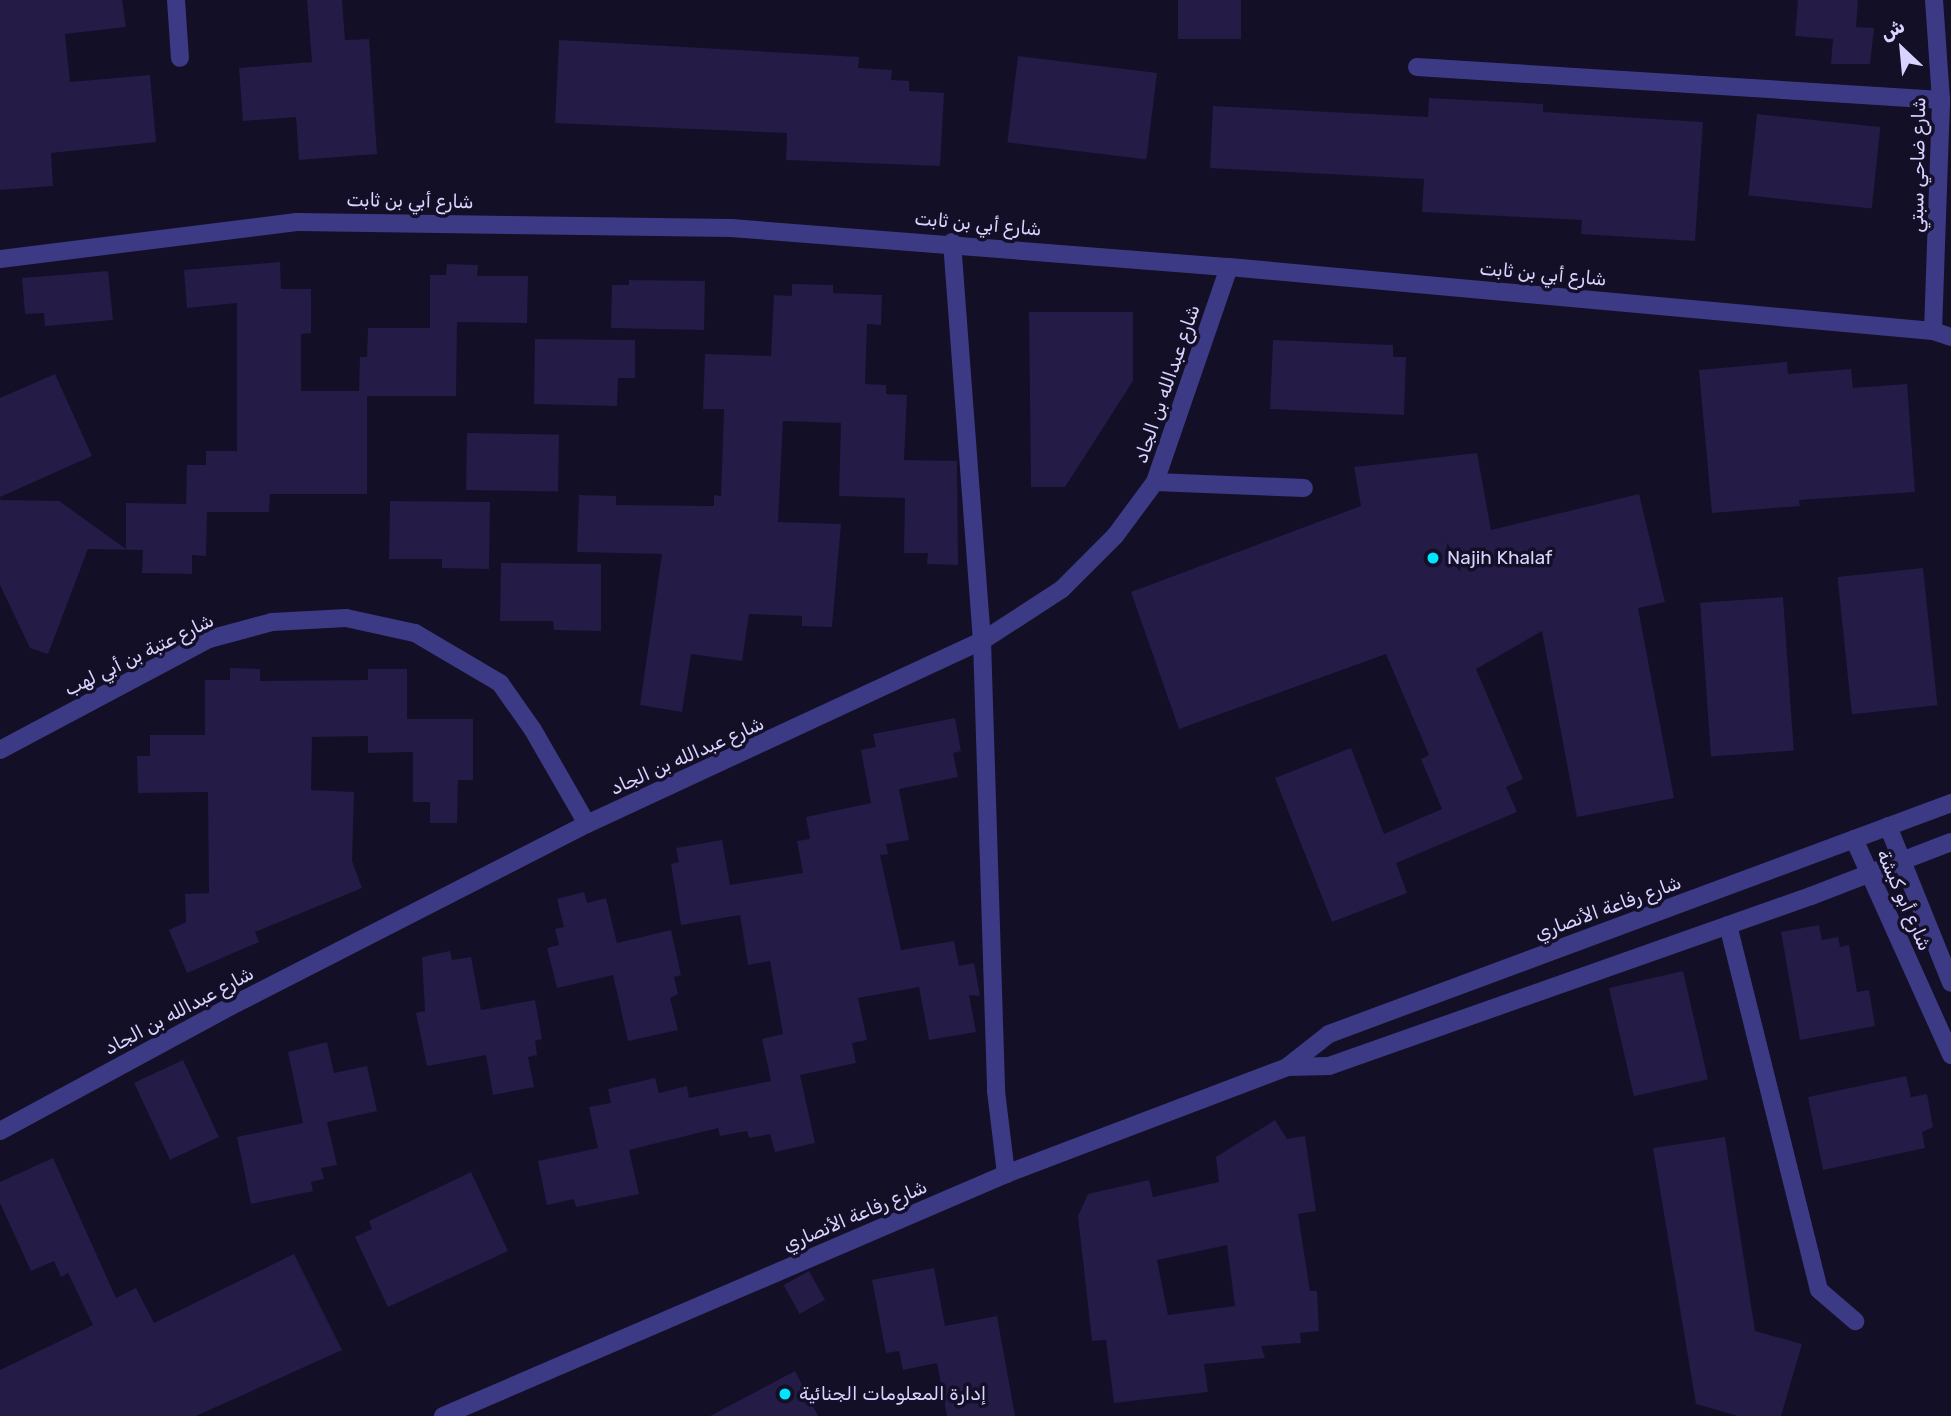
<!DOCTYPE html>
<html>
<head>
<meta charset="utf-8">
<style>
	body { margin:0 }
	#map { position:relative; width:1951px; height:1416px; overflow:hidden; background:#130f26; font-family:Rubik,"Noto Sans Arabic",sans-serif }
	div>[style] { position:absolute }
	[style*='--x'] { left:calc(var(--x)*1px); top:calc(var(--y)*1px); width:calc(var(--w)*1px); rotate:calc(var(--a)*1deg) }
	.building>* { inset:0; background:#241b47; transform-origin:0 0 }
	.minor>* { height:18px; margin:-9px; padding:0 9px; transform-origin:9px; border-radius:9px; background:#3d3a85 }
	.dots>* { width:19px; height:19px; translate:-50% -50%; box-sizing:border-box; border:4px solid #130f26; border-radius:50% }
	span { translate:-50% -50%; white-space:nowrap; text-align:center; line-height:1.15; -webkit-text-stroke:7px #130f26; paint-order:stroke }
	.street-label { font-size:19px; color:#d9d4ff }
	.poi-label { font-size:19px; color:#d9d4ff }
	.left { translate:0 -50%; text-align:left }
	.north { position:absolute; left:1867px; top:14px; width:70px; height:70px; -webkit-text-stroke:5px #130f26; paint-order:stroke; rotate:334deg; font-size:19px; font-weight:700; line-height:28px; text-align:center; color:#d9d4ff }
	.north::after { content:''; display:block; margin:auto; width:24px; height:32px; background:#d9d4ff; clip-path:polygon(50% 0,100% 100%,50% 72%,0 100%) }
</style>
</head>
<body>
<div id="map">
	<div class="building">
		<i style="clip-path:polygon(0 0,122px 0,126px 27px,65px 34px,70px 82px,150px 75px,156px 142px,51px 153px,53px 186px,0 190px)"></i>
		<i style="clip-path:polygon(307px 0,342px 0,345px 40px,369px 39px,377px 154px,299px 160px,296px 117px,243px 121px,239px 68px,312px 62px)"></i>
		<i style="left:1178px;top:0;width:63px;height:39px"></i>
		<i style="clip-path:polygon(1798px 0,1858px 0,1856px 27px,1874px 28px,1870px 64px,1831px 64px,1833px 39px,1795px 36px)"></i>
		<i style="clip-path:polygon(559px 40px,859px 57px,858px 68px,892px 70px,891px 80px,909px 81px,909px 91px,944px 93px,940px 166px,786px 160px,787px 133px,555px 123px)"></i>
		<i style="left:1018px;top:56px;width:140px;height:87px;rotate:7deg"></i>
		<i style="clip-path:polygon(1429px 98px,1543px 104px,1543px 112px,1703px 122px,1695px 241px,1581px 234px,1582px 220px,1422px 212px,1424px 179px,1210px 168px,1213px 106px,1428px 117px)"></i>
		<i style="left:1757px;top:114px;width:124px;height:82px;rotate:6deg"></i>
		<i style="clip-path:polygon(280px 262px,281px 289px,311px 289px,311px 333px,301px 334px,301px 391px,359px 391px,360px 357px,367px 357px,368px 328px,430px 328px,430px 275px,446px 275px,447px 264px,478px 265px,477px 276px,528px 276px,527px 323px,457px 322px,456px 396px,367px 396px,367px 494px,270px 494px,269px 512px,207px 512px,206px 556px,192px 555px,192px 574px,142px 573px,143px 550px,88px 549px,48px 654px,30px 648px,0 585px,0 500px,59px 501px,126px 549px,126px 503px,186px 504px,187px 465px,206px 465px,206px 451px,237px 451px,237px 303px,187px 308px,184px 270px)"></i>
		<i style="clip-path:polygon(108px 271px,113px 320px,45px 326px,44px 313px,25px 314px,22px 278px)"></i>
		<i style="clip-path:polygon(629px 280px,705px 281px,704px 330px,611px 328px,612px 285px,629px 285px)"></i>
		<i style="clip-path:polygon(792px 284px,833px 285px,833px 293px,882px 295px,881px 325px,867px 324px,865px 384px,886px 385px,886px 394px,907px 395px,904px 460px,957px 461px,958px 565px,927px 564px,928px 553px,904px 553px,905px 498px,839px 496px,841px 423px,783px 421px,778px 522px,841px 524px,832px 627px,802px 626px,802px 616px,749px 614px,742px 661px,691px 654px,682px 712px,640px 705px,662px 554px,577px 552px,579px 495px,616px 496px,616px 505px,714px 506px,714px 495px,721px 496px,724px 409px,703px 409px,705px 354px,771px 356px,774px 295px,792px 296px)"></i>
		<i style="clip-path:polygon(1029px 312px,1133px 312px,1133px 381px,1065px 487px,1031px 487px)"></i>
		<i style="clip-path:polygon(535px 339px,635px 340px,635px 378px,618px 378px,617px 406px,534px 404px)"></i>
		<i style="clip-path:polygon(1273px 340px,1393px 345px,1393px 357px,1406px 357px,1404px 415px,1270px 409px)"></i>
		<i style="clip-path:polygon(1787px 362px,1788px 374px,1851px 369px,1853px 388px,1907px 384px,1915px 492px,1799px 500px,1800px 506px,1712px 513px,1699px 370px)"></i>
		<i style="clip-path:polygon(55px 374px,92px 456px,0 497px,0 398px)"></i>
		<i style="left:467px;top:433px;width:92px;height:57px;rotate:1deg"></i>
		<i style="clip-path:polygon(1477px 453px,1491px 530px,1639px 494px,1665px 602px,1638px 608px,1674px 798px,1577px 817px,1542px 631px,1476px 669px,1523px 779px,1506px 787px,1517px 812px,1396px 863px,1407px 893px,1332px 922px,1275px 778px,1351px 748px,1384px 834px,1442px 809px,1421px 759px,1429px 755px,1386px 654px,1179px 729px,1131px 592px,1361px 506px,1354px 467px)"></i>
		<i style="clip-path:polygon(390px 501px,490px 502px,489px 569px,442px 568px,442px 559px,389px 559px)"></i>
		<i style="clip-path:polygon(501px 563px,601px 564px,601px 631px,554px 630px,553px 621px,500px 621px)"></i>
		<i style="left:1923px;top:568px;width:138px;height:86px;rotate:84deg"></i>
		<i style="left:1783px;top:597px;width:154px;height:83px;rotate:86deg"></i>
		<i style="clip-path:polygon(230px 668px,260px 669px,260px 681px,368px 680px,368px 669px,407px 669px,407px 719px,473px 719px,473px 780px,458px 780px,457px 823px,430px 823px,430px 802px,413px 802px,413px 752px,368px 753px,368px 736px,312px 737px,311px 790px,354px 792px,352px 861px,362px 888px,255px 932px,259px 942px,187px 973px,169px 930px,186px 922px,185px 894px,209px 893px,208px 792px,138px 793px,137px 756px,150px 756px,150px 735px,205px 735px,205px 680px,230px 680px)"></i>
		<i style="clip-path:polygon(955px 718px,961px 751px,953px 753px,958px 777px,899px 789px,909px 840px,886px 844px,888px 854px,880px 855px,901px 950px,954px 941px,959px 966px,974px 963px,980px 996px,969px 995px,976px 1032px,929px 1040px,919px 987px,858px 998px,867px 1040px,852px 1043px,856px 1063px,800px 1075px,815px 1143px,775px 1152px,770px 1134px,749px 1138px,747px 1131px,720px 1136px,718px 1128px,629px 1150px,639px 1194px,576px 1207px,574px 1199px,547px 1205px,538px 1161px,598px 1148px,589px 1107px,611px 1103px,608px 1089px,655px 1078px,659px 1093px,687px 1086px,689px 1098px,771px 1081px,762px 1039px,783px 1034px,770px 961px,748px 965px,740px 915px,681px 925px,671px 864px,679px 862px,676px 848px,722px 840px,730px 885px,803px 873px,797px 841px,810px 839px,806px 817px,871px 803px,861px 750px,876px 747px,873px 734px)"></i>
		<i style="clip-path:polygon(584px 892px,587px 903px,606px 898px,617px 943px,671px 930px,681px 975px,674px 977px,678px 994px,670px 998px,678px 1030px,628px 1041px,613px 975px,557px 988px,547px 948px,559px 945px,555px 929px,564px 927px,557px 899px)"></i>
		<i style="clip-path:polygon(1819px 925px,1822px 940px,1838px 937px,1840px 947px,1849px 945px,1857px 992px,1869px 990px,1875px 1026px,1800px 1040px,1781px 932px)"></i>
		<i style="clip-path:polygon(450px 951px,452px 960px,471px 957px,481px 1010px,535px 1000px,542px 1039px,535px 1041px,537px 1055px,528px 1057px,534px 1087px,493px 1095px,486px 1055px,427px 1066px,416px 1013px,425px 1011px,422px 957px)"></i>
		<i style="left:1683px;top:971px;width:111px;height:76px;rotate:77deg"></i>
		<i style="clip-path:polygon(327px 1042px,334px 1073px,367px 1066px,377px 1111px,327px 1122px,337px 1165px,321px 1168px,324px 1179px,311px 1182px,313px 1191px,251px 1204px,237px 1137px,303px 1123px,288px 1052px)"></i>
		<i style="left:183px;top:1060px;width:85px;height:54px;rotate:65deg"></i>
		<i style="clip-path:polygon(1906px 1076px,1911px 1097px,1927px 1094px,1933px 1127px,1922px 1132px,1925px 1148px,1823px 1170px,1808px 1097px)"></i>
		<i style="clip-path:polygon(evenodd,1275px 1120px,1287px 1139px,1305px 1136px,1316px 1211px,1298px 1214px,1310px 1291px,1317px 1291px,1319px 1331px,1300px 1333px,1301px 1343px,1261px 1346px,1265px 1358px,1204px 1364px,1208px 1392px,1114px 1403px,1106px 1340px,1092px 1341px,1078px 1216px,1088px 1194px,1149px 1180px,1153px 1197px,1219px 1182px,1216px 1157px,1275px 1120px,1227px 1245px,1235px 1306px,1168px 1315px,1157px 1260px,1227px 1245px)"></i>
		<i style="clip-path:polygon(1725px 1137px,1755px 1331px,1802px 1344px,1781px 1416px,1738px 1416px,1696px 1404px,1653px 1148px)"></i>
		<i style="clip-path:polygon(53px 1158px,116px 1298px,136px 1288px,154px 1323px,294px 1254px,342px 1350px,196px 1416px,0 1416px,0 1370px,93px 1325px,68px 1273px,61px 1277px,54px 1261px,31px 1271px,0 1203px,0 1182px)"></i>
		<i style="clip-path:polygon(471px 1172px,508px 1251px,388px 1307px,355px 1237px,372px 1229px,369px 1221px)"></i>
		<i style="clip-path:polygon(934px 1268px,945px 1326px,997px 1316px,1015px 1416px,947px 1416px,937px 1363px,903px 1370px,899px 1351px,886px 1353px,872px 1280px)"></i>
		<i style="left:809px;top:1271px;width:33px;height:29px;rotate:61deg"></i>
		<i style="clip-path:polygon(795px 1371px,818px 1416px,710px 1416px)"></i>
	</div>
	<div class="minor">
		<i style="--x:176;--y:0;--w:58;--a:86.1"></i>
		<i style="--x:1417;--y:67;--w:525;--a:3.6"></i>
		<i style="--x:952;--y:242;--w:400;--a:85.7"></i>
		<i style="--x:982;--y:641;--w:450;--a:88.2"></i>
		<i style="--x:996;--y:1091;--w:84;--a:83.1"></i>
		<i style="--x:0;--y:259;--w:299;--a:-7.1"></i>
		<i style="--x:297;--y:222;--w:434;--a:0.8"></i>
		<i style="--x:731;--y:228;--w:500;--a:4.5"></i>
		<i style="--x:1229;--y:267;--w:707;--a:5.19"></i>
		<i style="--x:1933;--y:331;--w:19;--a:18"></i>
		<i style="--x:1933;--y:331;--w:231;--a:-88"></i>
		<i style="--x:1941;--y:100;--w:100;--a:-94"></i>
		<i style="--x:1155;--y:482;--w:149;--a:2.3"></i>
		<i style="--x:0;--y:750;--w:237;--a:-28"></i>
		<i style="--x:209;--y:639;--w:65;--a:-15.1"></i>
		<i style="--x:272;--y:622;--w:74;--a:-3.1"></i>
		<i style="--x:346;--y:618;--w:71;--a:12.3"></i>
		<i style="--x:415;--y:633;--w:99;--a:30.5"></i>
		<i style="--x:500;--y:683;--w:57;--a:54.9"></i>
		<i style="--x:533;--y:730;--w:108;--a:60.1"></i>
		<i style="--x:1888;--y:826;--w:169;--a:68.1"></i>
		<i style="--x:1854;--y:839;--w:237;--a:65.8"></i>
		<i style="--x:1728;--y:925;--w:376;--a:76"></i>
		<i style="--x:1819;--y:1290;--w:48;--a:40.7"></i>
		<i style="--x:1287;--y:1067;--w:42;--a:-1.4"></i>
		<i style="--x:1329;--y:1066;--w:511;--a:-19.43"></i>
		<i style="--x:1811;--y:896;--w:150;--a:-21.1"></i>
		<i style="--x:0;--y:1131;--w:269;--a:-28.4"></i>
		<i style="--x:237;--y:1003;--w:393;--a:-27.1"></i>
		<i style="--x:587;--y:824;--w:435;--a:-24.9"></i>
		<i style="--x:982;--y:641;--w:95;--a:-33"></i>
		<i style="--x:1062;--y:589;--w:75;--a:-45"></i>
		<i style="--x:1115;--y:536;--w:67;--a:-53.5"></i>
		<i style="--x:1155;--y:482;--w:227;--a:-71"></i>
		<i style="--x:443;--y:1416;--w:613;--a:-23.26"></i>
		<i style="--x:1006;--y:1174;--w:301;--a:-20.8"></i>
		<i style="--x:1287;--y:1067;--w:53;--a:-38.2"></i>
		<i style="--x:1329;--y:1034;--w:664;--a:-20.37"></i>
	</div>
	<div class="dots">
		<i style="left:1433px;top:558px;background:#00e5ff"></i>
		<i style="left:785px;top:1394px;background:#00e5ff"></i>
	</div>
	<div class="street-label">
		<span style="left:1918px;top:165px;rotate:-89deg">شارع ضاحي سبتي</span>
		<span style="left:410px;top:201px;rotate:1deg">شارع أبي بن ثابت</span>
		<span style="left:978px;top:224px;rotate:5deg">شارع أبي بن ثابت</span>
		<span style="left:1543px;top:274px;rotate:5deg">شارع أبي بن ثابت</span>
		<span style="left:1167px;top:384px;rotate:-71deg">شارع عبدالله بن الجاد</span>
		<span style="left:139px;top:655px;rotate:-26deg">شارع عتبة بن أبي لهب</span>
		<span style="left:687px;top:756px;rotate:-24deg">شارع عبدالله بن الجاد</span>
		<span style="left:1904px;top:900px;rotate:66deg">شارع أبو كبشة</span>
		<span style="left:1608px;top:908px;rotate:-20deg">شارع رفاعة الأنصاري</span>
		<span style="left:179px;top:1011px;rotate:-28deg">شارع عبدالله بن الجاد</span>
		<span style="left:855px;top:1216px;rotate:-23deg">شارع رفاعة الأنصاري</span>
	</div>
	<div class="poi-label">
		<span class="left" style="left:1447px;top:558px">Najih Khalaf</span>
		<span class="left" style="left:799px;top:1394px">إدارة المعلومات الجنائية</span>
	</div>
	<div class="north">ش</div>
</div>
</body>
</html>
